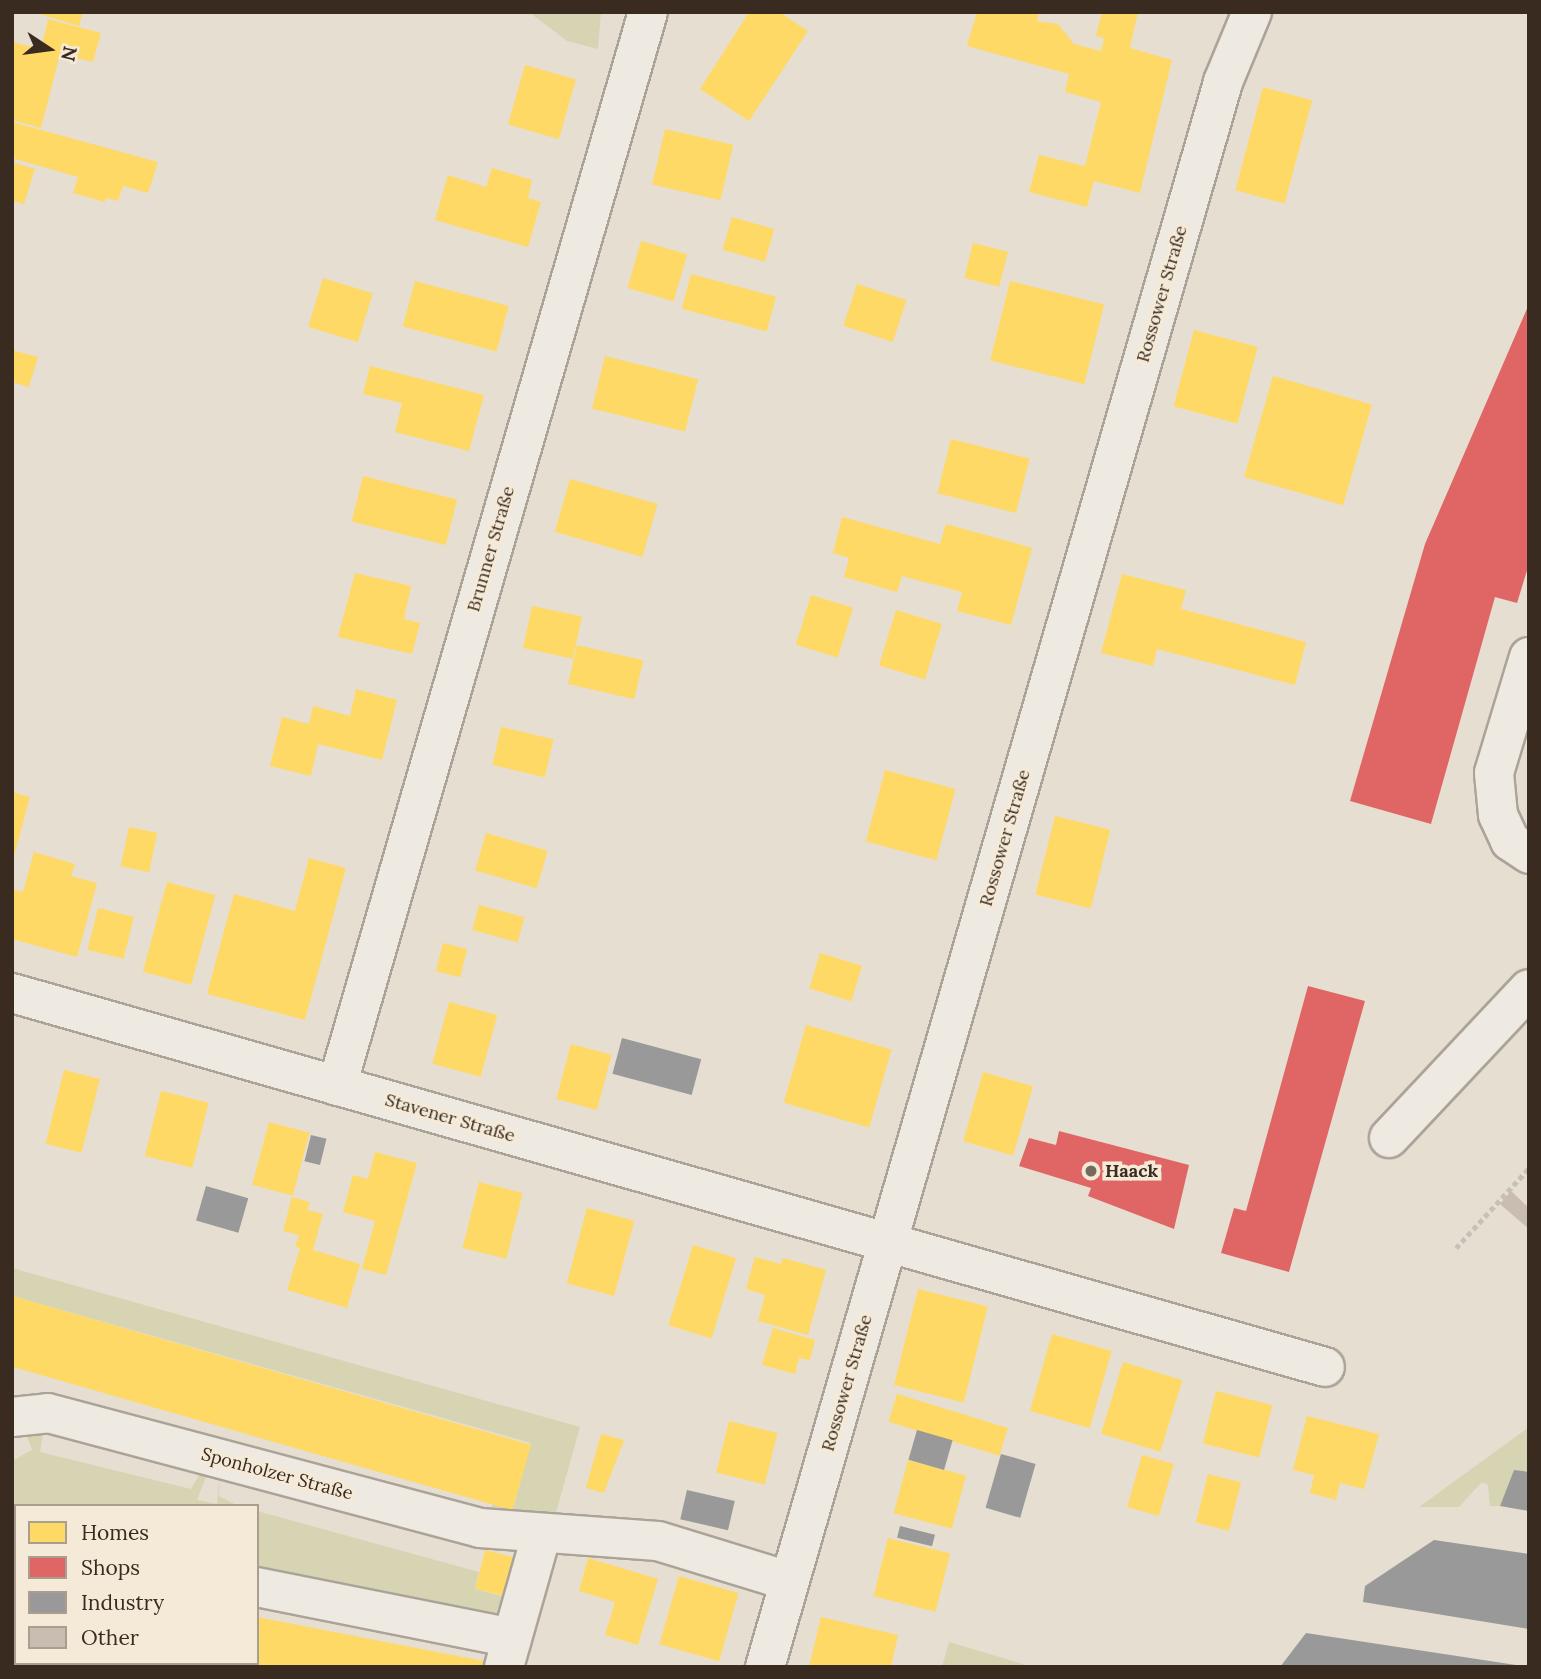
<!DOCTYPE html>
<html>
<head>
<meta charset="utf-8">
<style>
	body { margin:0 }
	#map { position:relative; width:1541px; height:1679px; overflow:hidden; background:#e6ded0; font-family:Lora,serif }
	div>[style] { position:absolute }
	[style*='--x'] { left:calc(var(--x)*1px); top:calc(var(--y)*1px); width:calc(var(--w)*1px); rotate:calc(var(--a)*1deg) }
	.green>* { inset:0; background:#d6d4b3 }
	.homes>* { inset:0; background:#ffd966; transform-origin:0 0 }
	.shops>* { inset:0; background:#e06666 }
	.industry>* { inset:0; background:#999; transform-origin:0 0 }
	.building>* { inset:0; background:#c9bcb1 }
	.path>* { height:4.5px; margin-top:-2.25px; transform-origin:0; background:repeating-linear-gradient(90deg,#c7c0b8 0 5px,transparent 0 8.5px) }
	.roads { filter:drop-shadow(2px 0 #aba398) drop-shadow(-2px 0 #aba398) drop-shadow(0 2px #aba398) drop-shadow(0 -2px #aba398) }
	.minor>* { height:38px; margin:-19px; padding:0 19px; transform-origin:19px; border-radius:19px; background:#eee9e1 }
	.dots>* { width:19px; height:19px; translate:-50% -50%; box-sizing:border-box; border:4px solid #f5ead7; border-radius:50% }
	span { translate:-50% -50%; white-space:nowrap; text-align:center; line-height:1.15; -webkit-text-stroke:7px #f5ead7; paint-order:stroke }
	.street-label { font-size:18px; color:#3a2b20 }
	.poi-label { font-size:18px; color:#3a2b20; font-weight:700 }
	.left { translate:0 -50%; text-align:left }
	.frame { position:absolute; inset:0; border:14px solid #3a2b20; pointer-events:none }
	.legend { position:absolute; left:14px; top:1504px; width:245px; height:161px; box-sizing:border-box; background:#f5ead7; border:2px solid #aa9e8e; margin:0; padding:9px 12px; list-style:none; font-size:21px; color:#3a2b20 }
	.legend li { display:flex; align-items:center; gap:14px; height:35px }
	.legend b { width:35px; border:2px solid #aa9e8e }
	.north { position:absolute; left:14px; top:14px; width:70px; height:70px; -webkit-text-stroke:5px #f5ead7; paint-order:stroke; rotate:103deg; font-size:19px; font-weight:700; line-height:28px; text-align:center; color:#3a2b20 }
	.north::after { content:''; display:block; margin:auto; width:24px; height:32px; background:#3a2b20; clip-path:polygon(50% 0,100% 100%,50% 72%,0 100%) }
</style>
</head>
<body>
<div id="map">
	<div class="green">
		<i style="clip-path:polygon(529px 12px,601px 12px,598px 49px,567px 41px)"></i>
		<i style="clip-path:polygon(12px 1268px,580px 1427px,555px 1516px,491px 1512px,494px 1500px,514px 1505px,531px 1443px,12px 1296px)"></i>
		<i style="clip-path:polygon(45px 1423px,40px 1452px,191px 1489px,203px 1468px,209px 1469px,197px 1500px,217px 1504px,220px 1473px,219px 1496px,238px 1506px,16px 1506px,16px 1546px,12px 1545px,12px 1461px,32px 1450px,23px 1426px)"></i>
		<i style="clip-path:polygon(1529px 1427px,1529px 1472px,1514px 1470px,1500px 1506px,1490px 1506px,1488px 1485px,1482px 1482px,1459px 1507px,1419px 1507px)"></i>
		<i style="clip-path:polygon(257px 1511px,479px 1572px,475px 1589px,506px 1597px,504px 1623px,257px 1593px)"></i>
		<i style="clip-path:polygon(949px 1642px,1033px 1667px,942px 1667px)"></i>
	</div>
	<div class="homes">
		<i style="clip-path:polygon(33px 12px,83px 12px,79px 26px)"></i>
		<i style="clip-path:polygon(749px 12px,779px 12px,808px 31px,749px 121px,700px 89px)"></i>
		<i style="clip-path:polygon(977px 12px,1039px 12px,1037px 21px,1058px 24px,1074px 44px,1101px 51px,1104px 38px,1096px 36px,1102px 12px,1138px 12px,1130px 48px,1172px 60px,1140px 193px,1094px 181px,1087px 207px,1029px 192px,1039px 155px,1085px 166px,1101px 102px,1065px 92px,1069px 74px,967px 46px)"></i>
		<i style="clip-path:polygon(48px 19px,101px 33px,93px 62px,60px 54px,41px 128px,12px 120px,12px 42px,41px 49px)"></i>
		<i style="left:525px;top:65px;width:53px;height:62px;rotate:16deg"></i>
		<i style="left:1263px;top:87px;width:51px;height:107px;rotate:15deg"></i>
		<i style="clip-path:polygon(12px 122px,158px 162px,148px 193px,123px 186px,118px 201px,106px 198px,105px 202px,73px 193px,78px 177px,12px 158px)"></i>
		<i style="left:665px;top:129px;width:70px;height:57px;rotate:13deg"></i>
		<i style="clip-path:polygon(12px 162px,35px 169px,24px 204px,12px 201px)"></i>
		<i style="clip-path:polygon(492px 168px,532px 180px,528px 198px,541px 202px,528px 247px,435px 220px,448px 175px,486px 187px)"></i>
		<i style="left:732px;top:217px;width:44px;height:34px;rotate:16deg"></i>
		<i style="left:641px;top:241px;width:48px;height:49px;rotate:16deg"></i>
		<i style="left:973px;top:243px;width:36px;height:36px;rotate:14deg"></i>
		<i style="left:691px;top:274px;width:88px;height:36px;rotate:15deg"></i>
		<i style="left:323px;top:278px;width:52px;height:51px;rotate:17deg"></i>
		<i style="left:415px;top:281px;width:97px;height:47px;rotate:15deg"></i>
		<i style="left:1010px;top:281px;width:97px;height:82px;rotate:14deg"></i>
		<i style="left:857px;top:284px;width:52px;height:44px;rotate:18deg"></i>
		<i style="left:1194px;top:330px;width:66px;height:79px;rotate:15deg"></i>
		<i style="clip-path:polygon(12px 350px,38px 357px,29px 387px,12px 382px)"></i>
		<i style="left:605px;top:356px;width:96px;height:54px;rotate:14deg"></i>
		<i style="clip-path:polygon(370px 366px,484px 395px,469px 451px,395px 432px,402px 403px,363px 394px)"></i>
		<i style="left:1273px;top:376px;width:103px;height:105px;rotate:16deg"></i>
		<i style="left:951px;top:439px;width:81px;height:56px;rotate:14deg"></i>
		<i style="left:363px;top:476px;width:97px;height:47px;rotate:14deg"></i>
		<i style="left:570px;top:479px;width:91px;height:55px;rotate:16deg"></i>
		<i style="clip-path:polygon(842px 517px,940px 544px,946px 524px,1032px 548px,1011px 625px,957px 611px,962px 592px,902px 576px,897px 592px,844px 577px,849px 558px,833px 553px)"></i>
		<i style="clip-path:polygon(355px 573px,411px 586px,404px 619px,420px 623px,412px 654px,338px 637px)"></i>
		<i style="clip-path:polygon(1122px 574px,1186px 590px,1181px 609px,1306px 642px,1295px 685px,1157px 649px,1153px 666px,1101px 653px)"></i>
		<i style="left:811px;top:595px;width:44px;height:52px;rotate:17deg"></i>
		<i style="left:532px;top:606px;width:51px;height:43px;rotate:12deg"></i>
		<i style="left:896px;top:610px;width:48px;height:58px;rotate:17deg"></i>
		<i style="left:577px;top:645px;width:68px;height:40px;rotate:13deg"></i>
		<i style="clip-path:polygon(356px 689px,397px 700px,382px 760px,318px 744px,311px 776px,270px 766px,282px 717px,309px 724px,313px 706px,350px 716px)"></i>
		<i style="left:501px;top:727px;width:54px;height:39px;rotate:13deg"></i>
		<i style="left:885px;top:770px;width:73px;height:74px;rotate:15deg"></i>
		<i style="clip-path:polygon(12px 792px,30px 797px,13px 860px,12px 860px)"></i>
		<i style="left:1055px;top:816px;width:57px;height:81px;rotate:14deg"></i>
		<i style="left:129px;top:827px;width:29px;height:40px;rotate:12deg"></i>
		<i style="left:486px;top:833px;width:64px;height:39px;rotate:16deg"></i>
		<i style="clip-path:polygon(34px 852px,75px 864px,71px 876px,97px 883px,77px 957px,12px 939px,12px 889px,23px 892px)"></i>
		<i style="clip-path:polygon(309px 858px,346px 868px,305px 1020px,207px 994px,234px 894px,295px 911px)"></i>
		<i style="left:167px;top:882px;width:50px;height:93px;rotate:15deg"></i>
		<i style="left:479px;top:905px;width:47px;height:26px;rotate:15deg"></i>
		<i style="left:98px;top:908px;width:37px;height:43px;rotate:14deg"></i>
		<i style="left:443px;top:943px;width:25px;height:29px;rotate:14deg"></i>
		<i style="left:820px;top:953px;width:44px;height:37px;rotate:17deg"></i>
		<i style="left:449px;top:1002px;width:50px;height:64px;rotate:15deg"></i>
		<i style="left:806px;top:1025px;width:89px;height:81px;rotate:16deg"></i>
		<i style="left:571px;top:1044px;width:42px;height:57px;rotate:15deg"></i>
		<i style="left:64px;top:1070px;width:37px;height:76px;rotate:14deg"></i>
		<i style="left:983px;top:1072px;width:52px;height:72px;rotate:16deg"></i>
		<i style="left:161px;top:1091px;width:49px;height:67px;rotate:14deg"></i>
		<i style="left:269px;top:1122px;width:42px;height:65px;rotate:15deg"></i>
		<i style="clip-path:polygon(375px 1152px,417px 1163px,386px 1275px,362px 1269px,375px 1221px,343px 1212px,353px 1175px,368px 1179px)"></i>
		<i style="left:479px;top:1182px;width:45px;height:68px;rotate:14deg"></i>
		<i style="clip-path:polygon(292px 1197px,310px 1202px,307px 1210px,323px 1214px,313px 1250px,360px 1264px,347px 1308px,287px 1290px,300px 1248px,295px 1247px,299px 1235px,283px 1231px)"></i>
		<i style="left:587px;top:1208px;width:49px;height:78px;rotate:15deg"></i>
		<i style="left:693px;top:1245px;width:45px;height:84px;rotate:17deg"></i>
		<i style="clip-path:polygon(755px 1257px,781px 1264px,783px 1258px,826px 1270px,808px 1335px,758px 1321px,765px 1295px,746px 1289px)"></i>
		<i style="left:918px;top:1289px;width:72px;height:99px;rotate:14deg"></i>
		<i style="left:12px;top:1296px;width:540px;height:68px;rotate:16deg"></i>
		<i style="clip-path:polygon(773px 1328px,815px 1340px,810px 1360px,799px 1358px,795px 1374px,762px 1365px)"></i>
		<i style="left:1052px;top:1334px;width:62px;height:80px;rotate:16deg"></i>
		<i style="left:1123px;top:1362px;width:62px;height:75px;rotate:17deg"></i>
		<i style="left:1216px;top:1391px;width:58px;height:54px;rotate:14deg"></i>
		<i style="left:897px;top:1394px;width:116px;height:29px;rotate:17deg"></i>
		<i style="clip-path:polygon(1307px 1416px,1379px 1434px,1364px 1489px,1340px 1483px,1336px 1500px,1310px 1493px,1314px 1475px,1293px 1470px)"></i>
		<i style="left:729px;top:1421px;width:50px;height:53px;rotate:14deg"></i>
		<i style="clip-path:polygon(601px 1434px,624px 1440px,604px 1493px,586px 1488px)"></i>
		<i style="left:1142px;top:1455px;width:33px;height:54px;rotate:16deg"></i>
		<i style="left:908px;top:1460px;width:60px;height:55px;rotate:15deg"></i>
		<i style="left:1208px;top:1474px;width:34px;height:50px;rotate:14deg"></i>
		<i style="left:888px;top:1538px;width:64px;height:60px;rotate:14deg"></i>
		<i style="left:485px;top:1550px;width:32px;height:40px;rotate:14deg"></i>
		<i style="clip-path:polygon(588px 1558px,658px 1579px,638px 1645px,605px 1635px,615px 1602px,579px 1591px)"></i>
		<i style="left:12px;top:1569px;width:4px;height:63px;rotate:14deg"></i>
		<i style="left:679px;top:1576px;width:62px;height:71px;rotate:16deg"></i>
		<i style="clip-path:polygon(257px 1617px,488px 1662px,487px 1667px,178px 1665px,257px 1663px)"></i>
		<i style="clip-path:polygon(821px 1617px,898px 1635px,891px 1667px,809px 1667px)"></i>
	</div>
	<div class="shops">
		<i style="clip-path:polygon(1529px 304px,1529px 564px,1517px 603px,1495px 597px,1431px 824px,1350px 801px,1425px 544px)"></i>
		<i style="clip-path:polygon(1308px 986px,1365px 1001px,1289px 1272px,1221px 1253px,1234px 1208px,1246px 1211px)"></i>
		<i style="clip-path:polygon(1059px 1131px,1189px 1165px,1174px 1229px,1088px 1196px,1091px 1188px,1019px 1166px,1029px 1138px,1056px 1145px)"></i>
	</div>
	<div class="industry">
		<i style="left:622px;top:1038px;width:82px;height:37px;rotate:15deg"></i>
		<i style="left:311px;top:1135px;width:16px;height:27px;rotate:14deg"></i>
		<i style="left:206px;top:1186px;width:44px;height:36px;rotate:16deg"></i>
		<i style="left:917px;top:1430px;width:37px;height:31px;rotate:16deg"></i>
		<i style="left:1001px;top:1454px;width:36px;height:56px;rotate:16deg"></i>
		<i style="clip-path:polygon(1514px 1470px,1529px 1472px,1529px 1511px,1500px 1506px)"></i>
		<i style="left:687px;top:1490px;width:49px;height:30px;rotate:13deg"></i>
		<i style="left:900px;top:1526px;width:36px;height:12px;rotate:14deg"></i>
		<i style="clip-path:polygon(1434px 1540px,1529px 1554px,1529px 1629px,1363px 1602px,1365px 1586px)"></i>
		<i style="clip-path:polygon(1306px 1633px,1516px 1665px,1516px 1667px,1280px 1667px)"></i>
	</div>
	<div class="building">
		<i style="clip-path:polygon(1511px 1191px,1529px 1208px,1529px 1229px,1500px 1204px)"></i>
	</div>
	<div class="path">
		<i style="--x:1456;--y:1248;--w:108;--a:-47.6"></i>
	</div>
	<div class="roads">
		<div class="minor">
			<i style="--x:1529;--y:657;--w:121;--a:106.8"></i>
			<i style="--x:1494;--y:773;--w:42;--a:84.6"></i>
			<i style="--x:1498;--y:815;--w:29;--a:65"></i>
			<i style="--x:1510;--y:841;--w:23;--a:34"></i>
			<i style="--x:12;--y:993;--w:1365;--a:15.9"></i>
			<i style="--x:337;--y:1086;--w:1118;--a:-73.85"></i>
			<i style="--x:1389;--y:1138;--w:204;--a:-46.8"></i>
			<i style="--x:12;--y:1417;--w:36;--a:-6"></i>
			<i style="--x:48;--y:1413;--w:447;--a:14.9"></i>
			<i style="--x:480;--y:1528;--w:178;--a:4.2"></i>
			<i style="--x:658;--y:1541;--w:137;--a:17"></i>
			<i style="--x:12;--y:1539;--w:4;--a:14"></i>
			<i style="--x:257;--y:1587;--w:260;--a:11.3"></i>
			<i style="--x:12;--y:1650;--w:4;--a:14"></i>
			<i style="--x:81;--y:1663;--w:18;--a:13"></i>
			<i style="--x:504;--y:1667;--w:139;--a:-74.2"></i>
			<i style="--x:765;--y:1667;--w:1650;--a:-73.88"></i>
			<i style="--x:1223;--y:82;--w:76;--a:-67.5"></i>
		</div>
	</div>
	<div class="dots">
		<i style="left:1091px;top:1171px;background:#766a5e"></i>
	</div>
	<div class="street-label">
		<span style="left:1162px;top:294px;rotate:-74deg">Rossower Straße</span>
		<span style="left:491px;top:549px;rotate:-74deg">Brunner Straße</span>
		<span style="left:1005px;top:838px;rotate:-74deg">Rossower Straße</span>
		<span style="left:450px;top:1118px;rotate:16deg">Stavener Straße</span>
		<span style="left:847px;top:1383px;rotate:-74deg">Rossower Straße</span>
		<span style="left:277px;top:1474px;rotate:15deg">Sponholzer Straße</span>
	</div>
	<div class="poi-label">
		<span class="left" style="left:1105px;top:1171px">Haack</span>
	</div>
	<div class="frame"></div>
	<ul class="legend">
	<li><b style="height:19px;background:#ffd966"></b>Homes</li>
	<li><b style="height:19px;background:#e06666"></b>Shops</li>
	<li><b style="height:19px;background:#999"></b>Industry</li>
	<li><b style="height:19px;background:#c9bcb1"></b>Other</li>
	</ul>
	<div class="north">N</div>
</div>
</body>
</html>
